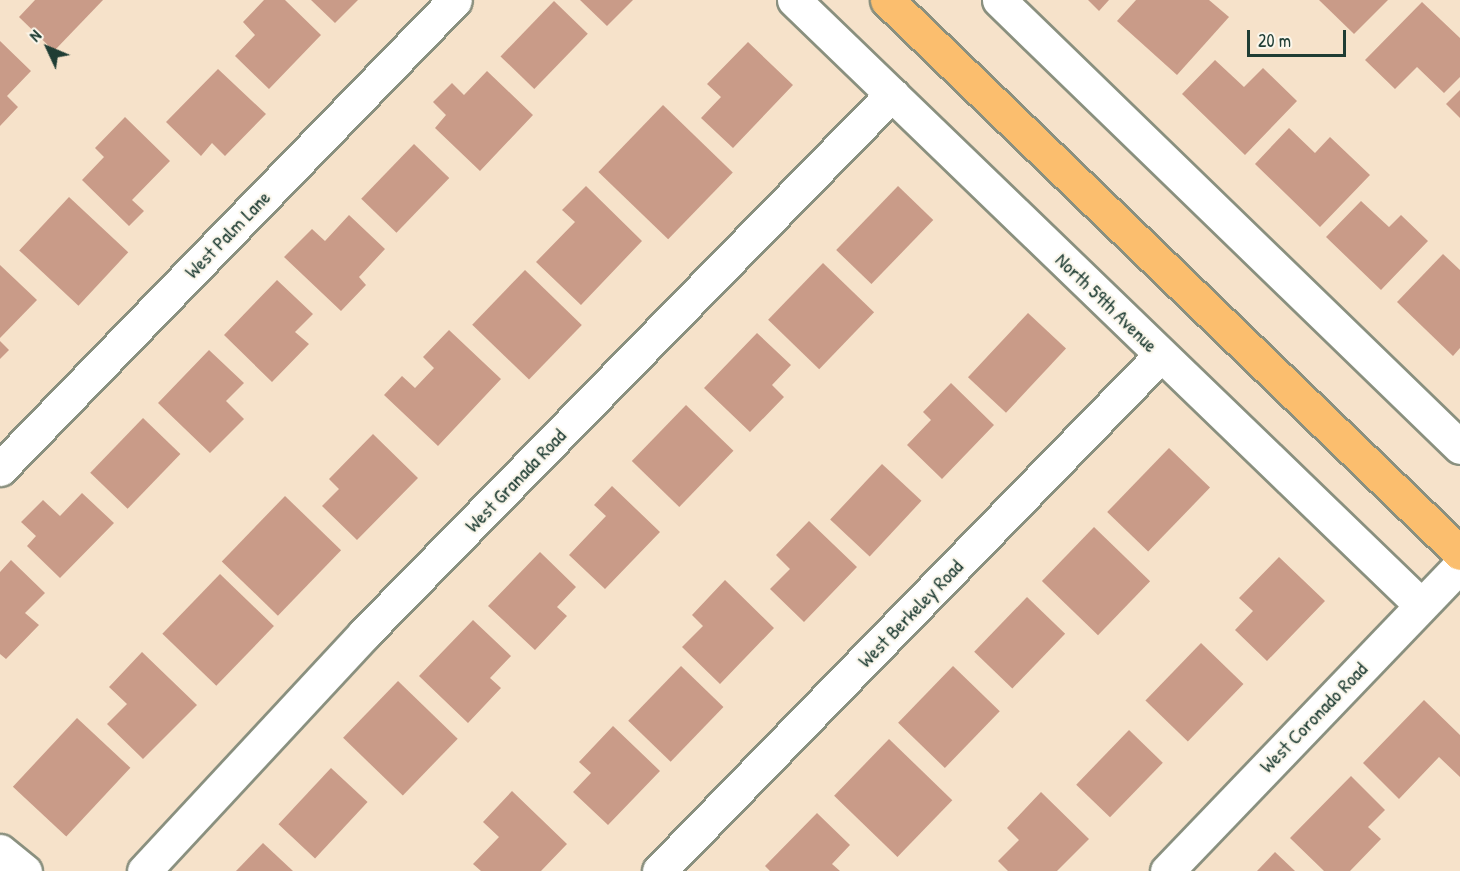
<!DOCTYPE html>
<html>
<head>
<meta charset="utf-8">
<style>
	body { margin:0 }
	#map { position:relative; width:1460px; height:871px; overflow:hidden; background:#f6e2ca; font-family:"Patrick Hand",sans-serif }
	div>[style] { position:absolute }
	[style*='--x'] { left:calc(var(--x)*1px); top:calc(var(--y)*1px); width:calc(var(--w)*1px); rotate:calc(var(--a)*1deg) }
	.building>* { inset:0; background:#c99b88; transform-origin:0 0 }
	.roads { filter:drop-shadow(2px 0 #8a907f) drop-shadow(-2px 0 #8a907f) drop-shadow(0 2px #8a907f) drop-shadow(0 -2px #8a907f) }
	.minor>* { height:33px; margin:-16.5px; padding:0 16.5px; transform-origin:16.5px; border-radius:16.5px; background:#fff }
	.major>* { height:33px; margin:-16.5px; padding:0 16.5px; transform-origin:16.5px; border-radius:16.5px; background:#fbbe6e }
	span { translate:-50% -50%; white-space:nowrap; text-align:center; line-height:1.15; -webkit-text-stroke:4.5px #fbf7ec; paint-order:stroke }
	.street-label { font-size:20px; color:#1f3d34 }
	.north { position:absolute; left:18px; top:18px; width:60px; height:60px; -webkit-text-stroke:4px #fbf7ec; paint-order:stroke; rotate:314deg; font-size:16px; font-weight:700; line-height:24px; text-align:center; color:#1f3d34 }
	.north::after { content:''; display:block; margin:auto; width:21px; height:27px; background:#1f3d34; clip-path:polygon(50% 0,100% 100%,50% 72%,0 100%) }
	.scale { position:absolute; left:1247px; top:30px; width:99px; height:27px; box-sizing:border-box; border:3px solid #1f3d34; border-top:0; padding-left:8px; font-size:18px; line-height:21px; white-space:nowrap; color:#1f3d34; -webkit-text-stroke:4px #fbf7ec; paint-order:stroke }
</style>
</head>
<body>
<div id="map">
	<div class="building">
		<i style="clip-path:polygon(35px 0,103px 0,54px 51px,19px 17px)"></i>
		<i style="clip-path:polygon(264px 0,285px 0,321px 35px,269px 89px,235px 56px,255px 35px,243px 22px)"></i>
		<i style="clip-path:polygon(311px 0,358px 0,335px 23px)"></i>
		<i style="clip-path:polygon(580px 0,633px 0,607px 26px)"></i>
		<i style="clip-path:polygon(1088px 0,1109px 0,1099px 11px)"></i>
		<i style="clip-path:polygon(1136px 0,1209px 0,1229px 17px,1177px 75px,1117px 21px)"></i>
		<i style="clip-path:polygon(1319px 0,1388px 0,1354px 34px)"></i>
		<i style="left:554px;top:1px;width:47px;height:77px;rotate:44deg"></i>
		<i style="clip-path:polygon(1422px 2px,1460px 38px,1460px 77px,1444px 93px,1417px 67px,1395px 89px,1365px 60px)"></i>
		<i style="clip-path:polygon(0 41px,31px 71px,7px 96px,18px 107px,0 126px)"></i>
		<i style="clip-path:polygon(748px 42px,793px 85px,733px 148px,701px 118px,721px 97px,707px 84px)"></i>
		<i style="clip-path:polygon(1215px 60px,1244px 87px,1263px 68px,1297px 101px,1245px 155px,1182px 94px)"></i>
		<i style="clip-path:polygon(218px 69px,266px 114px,225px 156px,212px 143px,201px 156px,166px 122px)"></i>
		<i style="clip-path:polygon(487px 71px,533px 115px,480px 171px,435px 128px,446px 115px,433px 102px,452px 83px,464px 95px)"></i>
		<i style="clip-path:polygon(1460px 90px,1460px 118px,1446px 104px)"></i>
		<i style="left:663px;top:105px;width:97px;height:93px;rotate:44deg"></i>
		<i style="clip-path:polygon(125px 117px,170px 161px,132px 200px,144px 211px,129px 226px,82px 180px,104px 157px,95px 148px)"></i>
		<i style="clip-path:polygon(1289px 128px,1315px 153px,1330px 137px,1370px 175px,1320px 227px,1255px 164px)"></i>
		<i style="left:414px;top:144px;width:49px;height:76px;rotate:44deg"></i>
		<i style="clip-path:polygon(586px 186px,642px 241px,581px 305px,536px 262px,575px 222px,562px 210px)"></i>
		<i style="left:898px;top:186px;width:49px;height:89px;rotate:44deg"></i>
		<i style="left:69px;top:197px;width:81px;height:73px;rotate:43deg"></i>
		<i style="clip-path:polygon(1361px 201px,1389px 227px,1401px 215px,1428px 241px,1381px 290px,1326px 237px)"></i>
		<i style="clip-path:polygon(349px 215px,385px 249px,359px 277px,366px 285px,341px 311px,284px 257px,312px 229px,325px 241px)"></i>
		<i style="clip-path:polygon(1443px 254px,1460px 270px,1460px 348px,1453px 356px,1397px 302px)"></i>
		<i style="left:823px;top:263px;width:71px;height:79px;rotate:44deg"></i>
		<i style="clip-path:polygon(0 265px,37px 300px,0 338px)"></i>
		<i style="left:525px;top:270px;width:79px;height:76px;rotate:44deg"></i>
		<i style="clip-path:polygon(277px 280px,313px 314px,295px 332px,309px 344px,272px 382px,224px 335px)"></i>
		<i style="left:1028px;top:313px;width:52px;height:88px;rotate:43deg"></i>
		<i style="clip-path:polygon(449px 330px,501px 379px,438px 446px,384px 395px,402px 376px,415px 388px,434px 368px,423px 357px)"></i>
		<i style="clip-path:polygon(757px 333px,791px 365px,772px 385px,784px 397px,750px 432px,704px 388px)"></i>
		<i style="clip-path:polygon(0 341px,9px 350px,0 359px)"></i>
		<i style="clip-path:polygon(209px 350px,244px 383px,226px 401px,244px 419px,210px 453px,158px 403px)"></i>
		<i style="clip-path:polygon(951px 383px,994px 425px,942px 479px,907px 445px,931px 420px,923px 412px)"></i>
		<i style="left:686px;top:405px;width:66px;height:78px;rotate:44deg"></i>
		<i style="left:143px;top:418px;width:52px;height:76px;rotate:44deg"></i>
		<i style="clip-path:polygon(373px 434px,418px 478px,357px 540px,322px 506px,339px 489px,329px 479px)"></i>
		<i style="left:1169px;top:448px;width:57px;height:89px;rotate:44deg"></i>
		<i style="left:882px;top:464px;width:54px;height:76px;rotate:43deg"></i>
		<i style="clip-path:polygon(612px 486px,660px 532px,605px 589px,569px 555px,606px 516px,594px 505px)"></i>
		<i style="clip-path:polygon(82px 493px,114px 523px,60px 578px,27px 546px,36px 536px,21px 522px,43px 500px,60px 516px)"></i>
		<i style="left:285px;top:496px;width:78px;height:91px;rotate:44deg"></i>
		<i style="clip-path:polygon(809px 521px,857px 567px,804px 622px,770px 589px,790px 569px,776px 555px)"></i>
		<i style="left:1094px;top:527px;width:78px;height:75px;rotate:44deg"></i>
		<i style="clip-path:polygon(540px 552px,576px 587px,557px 607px,567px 616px,535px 650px,488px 606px)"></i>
		<i style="clip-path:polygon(1279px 557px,1325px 601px,1267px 661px,1235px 630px,1253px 611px,1239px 598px)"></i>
		<i style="clip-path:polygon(11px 560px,45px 593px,25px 613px,39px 625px,6px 659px,0 654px,0 572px)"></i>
		<i style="left:220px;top:574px;width:75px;height:83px;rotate:44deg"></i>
		<i style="clip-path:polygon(725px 580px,774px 628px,720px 684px,682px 647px,703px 626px,692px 615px)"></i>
		<i style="left:1027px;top:597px;width:53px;height:76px;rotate:44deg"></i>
		<i style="clip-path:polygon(473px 620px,511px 656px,490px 678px,501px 688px,468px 723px,419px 676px)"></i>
		<i style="left:1201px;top:643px;width:59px;height:80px;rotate:44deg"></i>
		<i style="clip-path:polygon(142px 652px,197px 705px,143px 759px,107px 724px,127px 704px,109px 687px)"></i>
		<i style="left:681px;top:666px;width:59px;height:76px;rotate:44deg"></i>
		<i style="left:953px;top:666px;width:65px;height:79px;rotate:44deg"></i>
		<i style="left:398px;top:681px;width:83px;height:79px;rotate:44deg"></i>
		<i style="clip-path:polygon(1424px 700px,1460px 735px,1460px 777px,1439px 757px,1399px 799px,1363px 763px)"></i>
		<i style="left:77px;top:718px;width:73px;height:94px;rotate:43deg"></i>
		<i style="clip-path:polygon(613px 726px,660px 771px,608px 825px,573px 792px,591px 773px,579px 762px)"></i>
		<i style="left:1129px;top:730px;width:47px;height:76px;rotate:44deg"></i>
		<i style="left:889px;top:739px;width:88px;height:79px;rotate:44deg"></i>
		<i style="left:331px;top:768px;width:50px;height:77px;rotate:43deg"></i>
		<i style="clip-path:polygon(1351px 776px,1385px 810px,1368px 827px,1381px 839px,1350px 871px,1324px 871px,1290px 838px)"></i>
		<i style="clip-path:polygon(512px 791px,567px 844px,541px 871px,481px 871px,473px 864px,499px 837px,483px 822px)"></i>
		<i style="clip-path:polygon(1041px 792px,1089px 839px,1057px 871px,1008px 871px,998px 861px,1019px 840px,1007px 828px)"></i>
		<i style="clip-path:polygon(817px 813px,850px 845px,832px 864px,840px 871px,770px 871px,765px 866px)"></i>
		<i style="clip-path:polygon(263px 843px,293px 871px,236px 871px)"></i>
		<i style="clip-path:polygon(1275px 852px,1295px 871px,1257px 871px)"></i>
	</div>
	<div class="roads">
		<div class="minor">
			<i style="--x:794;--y:0;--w:870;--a:43.98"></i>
			<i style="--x:999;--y:0;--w:642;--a:44.12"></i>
			<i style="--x:0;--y:469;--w:653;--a:-45.87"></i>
			<i style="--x:0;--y:851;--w:32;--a:39"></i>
			<i style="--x:144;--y:871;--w:323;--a:-47.1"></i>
			<i style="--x:364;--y:634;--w:755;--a:-45.64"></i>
			<i style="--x:659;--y:871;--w:720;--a:-45.79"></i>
			<i style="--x:1167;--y:871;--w:424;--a:-46.2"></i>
		</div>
		<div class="major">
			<i style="--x:887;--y:0;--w:796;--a:43.98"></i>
		</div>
	</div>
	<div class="street-label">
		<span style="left:227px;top:234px;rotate:-46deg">West Palm Lane</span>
		<span style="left:1107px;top:302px;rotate:44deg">North 59th Avenue</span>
		<span style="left:515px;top:480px;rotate:-46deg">West Granada Road</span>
		<span style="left:910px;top:613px;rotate:-46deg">West Berkeley Road</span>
		<span style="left:1313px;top:717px;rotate:-46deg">West Coronado Road</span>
	</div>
	<div class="north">N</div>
	<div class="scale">20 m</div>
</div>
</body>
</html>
